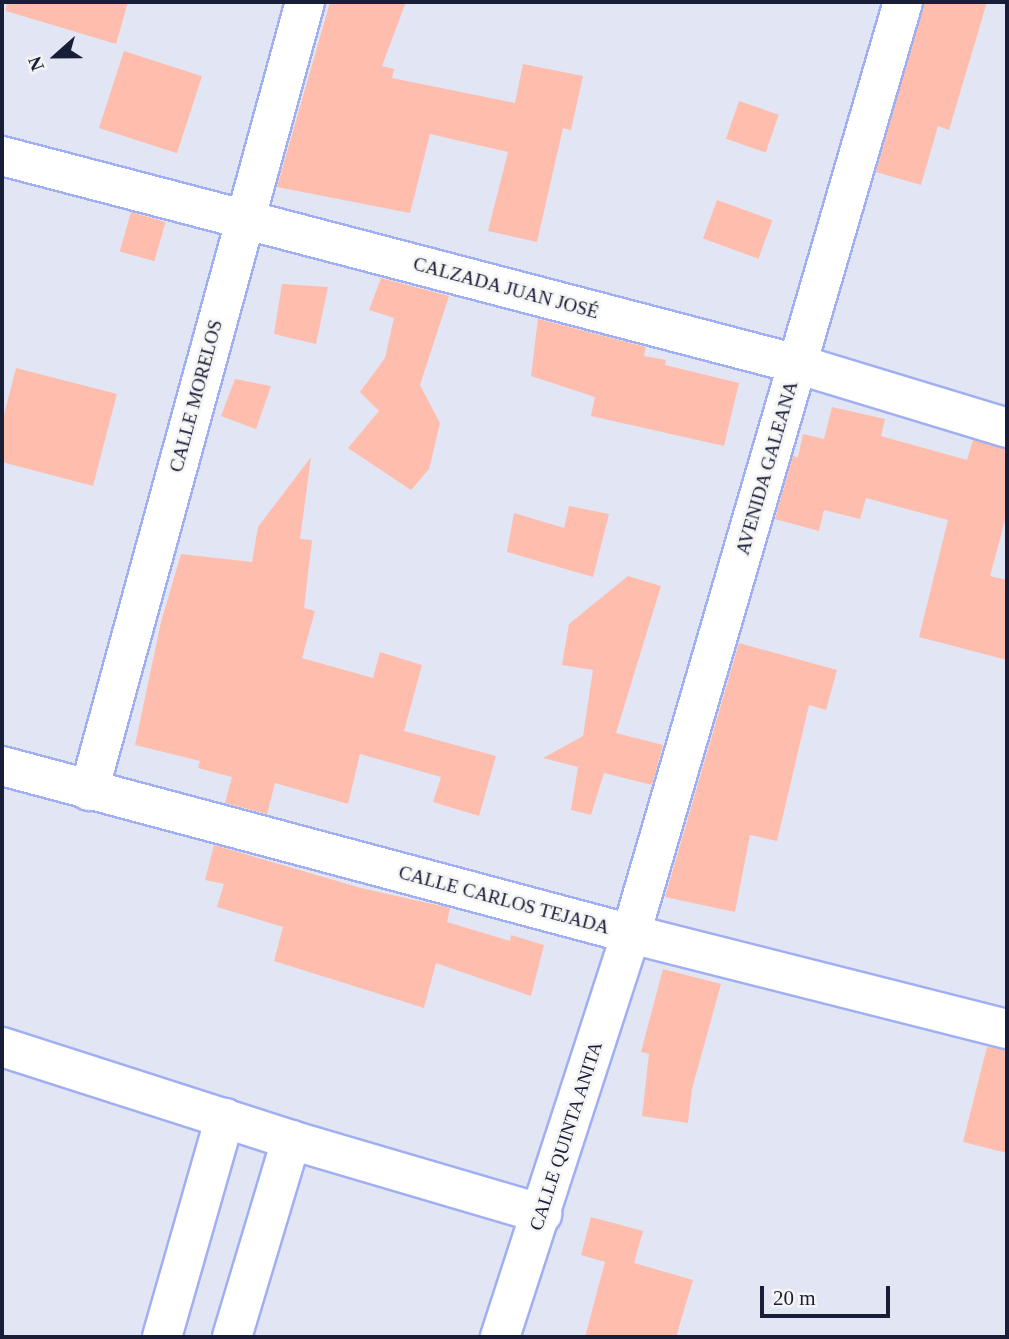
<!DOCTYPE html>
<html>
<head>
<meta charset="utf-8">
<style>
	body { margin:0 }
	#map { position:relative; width:1009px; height:1339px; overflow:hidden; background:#e2e6f4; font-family:"Times New Roman",serif }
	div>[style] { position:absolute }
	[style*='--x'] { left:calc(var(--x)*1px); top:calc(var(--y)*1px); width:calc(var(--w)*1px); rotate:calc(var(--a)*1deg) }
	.building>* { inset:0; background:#febdad; transform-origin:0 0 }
	.roads { filter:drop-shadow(2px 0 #a0aff2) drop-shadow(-2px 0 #a0aff2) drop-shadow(0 2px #a0aff2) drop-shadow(0 -2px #a0aff2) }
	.minor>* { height:38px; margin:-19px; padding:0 19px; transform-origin:19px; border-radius:19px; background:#fff }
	span { translate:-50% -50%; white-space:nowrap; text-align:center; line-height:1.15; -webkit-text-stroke:5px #f4f4f4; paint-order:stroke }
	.street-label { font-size:19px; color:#191e38 }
	.frame { position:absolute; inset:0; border:4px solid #191e38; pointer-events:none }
	.north { position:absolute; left:21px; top:21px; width:70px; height:70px; -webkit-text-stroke:5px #f4f4f4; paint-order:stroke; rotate:249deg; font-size:19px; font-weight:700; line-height:28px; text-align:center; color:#191e38 }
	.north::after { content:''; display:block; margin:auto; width:24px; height:32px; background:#191e38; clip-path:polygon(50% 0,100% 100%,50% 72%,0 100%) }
	.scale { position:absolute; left:760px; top:1286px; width:130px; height:32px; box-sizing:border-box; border:4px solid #191e38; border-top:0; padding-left:9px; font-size:21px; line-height:24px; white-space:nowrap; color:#191e38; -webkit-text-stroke:5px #f4f4f4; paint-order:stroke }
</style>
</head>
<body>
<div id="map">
	<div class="building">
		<i style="clip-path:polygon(7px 2px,128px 2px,116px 44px,6px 11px)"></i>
		<i style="clip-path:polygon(330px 2px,406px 2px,382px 66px,394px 69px,392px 78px,515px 103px,523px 64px,583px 76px,571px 130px,563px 128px,537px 242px,488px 231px,508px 152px,430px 134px,410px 213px,277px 187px)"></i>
		<i style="clip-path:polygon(924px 2px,987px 2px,949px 130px,938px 126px,921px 185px,876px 172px)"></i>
		<i style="left:124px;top:51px;width:82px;height:81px;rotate:18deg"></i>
		<i style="left:739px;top:101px;width:42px;height:40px;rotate:19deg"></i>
		<i style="left:717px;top:200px;width:59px;height:41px;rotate:20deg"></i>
		<i style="left:131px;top:212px;width:36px;height:41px;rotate:16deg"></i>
		<i style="clip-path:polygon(381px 278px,449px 296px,420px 385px,440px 423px,429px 469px,411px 490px,348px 448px,379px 411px,360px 392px,385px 358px,394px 318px,369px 310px)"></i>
		<i style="clip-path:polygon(282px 284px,328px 287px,316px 344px,274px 334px)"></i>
		<i style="clip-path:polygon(538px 319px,646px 347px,644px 356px,666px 360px,665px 365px,739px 383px,724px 446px,591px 416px,595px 397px,531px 376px)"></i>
		<i style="clip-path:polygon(16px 368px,117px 394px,93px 486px,2px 462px,2px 423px)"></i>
		<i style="clip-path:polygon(235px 379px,271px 386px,256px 429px,221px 416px)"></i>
		<i style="clip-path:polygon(832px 407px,885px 419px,881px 436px,967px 460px,973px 440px,1007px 449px,1007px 513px,990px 576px,1007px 580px,1007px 660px,919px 637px,948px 520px,866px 498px,860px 519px,824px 510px,819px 531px,775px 519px,793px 456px,798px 457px,803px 434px,824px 439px)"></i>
		<i style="clip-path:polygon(311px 457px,300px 539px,312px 540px,304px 608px,315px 611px,302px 658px,373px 678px,380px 652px,422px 665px,404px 731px,496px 756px,479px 816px,433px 802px,441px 777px,360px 754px,348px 804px,275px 783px,267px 814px,225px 803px,232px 777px,198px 768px,200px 761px,135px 745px,161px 622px,181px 554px,252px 562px,258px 527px)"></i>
		<i style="clip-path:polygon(569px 506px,609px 514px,593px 577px,507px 552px,514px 513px,564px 528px)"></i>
		<i style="clip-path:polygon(628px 576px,661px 586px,616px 733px,663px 745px,652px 785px,604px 773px,591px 815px,571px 810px,578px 767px,543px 758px,583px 736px,593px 670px,562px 665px,569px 624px)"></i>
		<i style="clip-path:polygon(739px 643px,837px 670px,826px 710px,809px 705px,777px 841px,750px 835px,735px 912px,665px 897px)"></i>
		<i style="clip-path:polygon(214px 845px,361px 888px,450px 908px,447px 922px,510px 941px,511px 935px,544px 945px,531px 996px,436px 963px,424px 1008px,274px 961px,283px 927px,217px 907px,224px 884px,205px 880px)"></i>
		<i style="clip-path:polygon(663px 969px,721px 984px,692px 1089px,688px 1123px,642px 1116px,649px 1054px,641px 1052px)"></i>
		<i style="clip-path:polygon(987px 1047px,1007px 1050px,1007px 1153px,963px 1142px)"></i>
		<i style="clip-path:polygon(591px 1217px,643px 1231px,634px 1263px,693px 1280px,676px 1337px,585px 1337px,605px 1262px,581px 1255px)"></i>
	</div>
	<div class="roads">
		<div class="minor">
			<i style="--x:2;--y:156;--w:822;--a:14.66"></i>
			<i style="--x:797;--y:364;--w:220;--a:16.9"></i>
			<i style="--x:2;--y:766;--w:651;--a:14.95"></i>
			<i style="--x:631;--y:934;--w:388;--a:14.2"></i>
			<i style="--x:89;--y:791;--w:818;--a:-74.69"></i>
			<i style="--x:2;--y:1047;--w:304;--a:17.8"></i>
			<i style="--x:291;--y:1140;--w:262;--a:16.4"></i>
			<i style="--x:162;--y:1337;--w:228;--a:-74"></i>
			<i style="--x:232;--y:1337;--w:206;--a:-73.3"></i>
			<i style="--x:500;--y:1337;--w:424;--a:-72"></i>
			<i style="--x:631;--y:934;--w:971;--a:-73.73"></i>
		</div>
	</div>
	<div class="street-label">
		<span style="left:506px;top:288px;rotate:15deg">CALZADA JUAN JOSÉ</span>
		<span style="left:196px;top:396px;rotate:-75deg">CALLE MORELOS</span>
		<span style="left:767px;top:468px;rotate:-74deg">AVENIDA GALEANA</span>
		<span style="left:504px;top:900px;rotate:15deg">CALLE CARLOS TEJADA</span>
		<span style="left:566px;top:1136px;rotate:-72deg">CALLE QUINTA ANITA</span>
	</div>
	<div class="frame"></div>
	<div class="north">N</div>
	<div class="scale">20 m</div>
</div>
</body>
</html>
